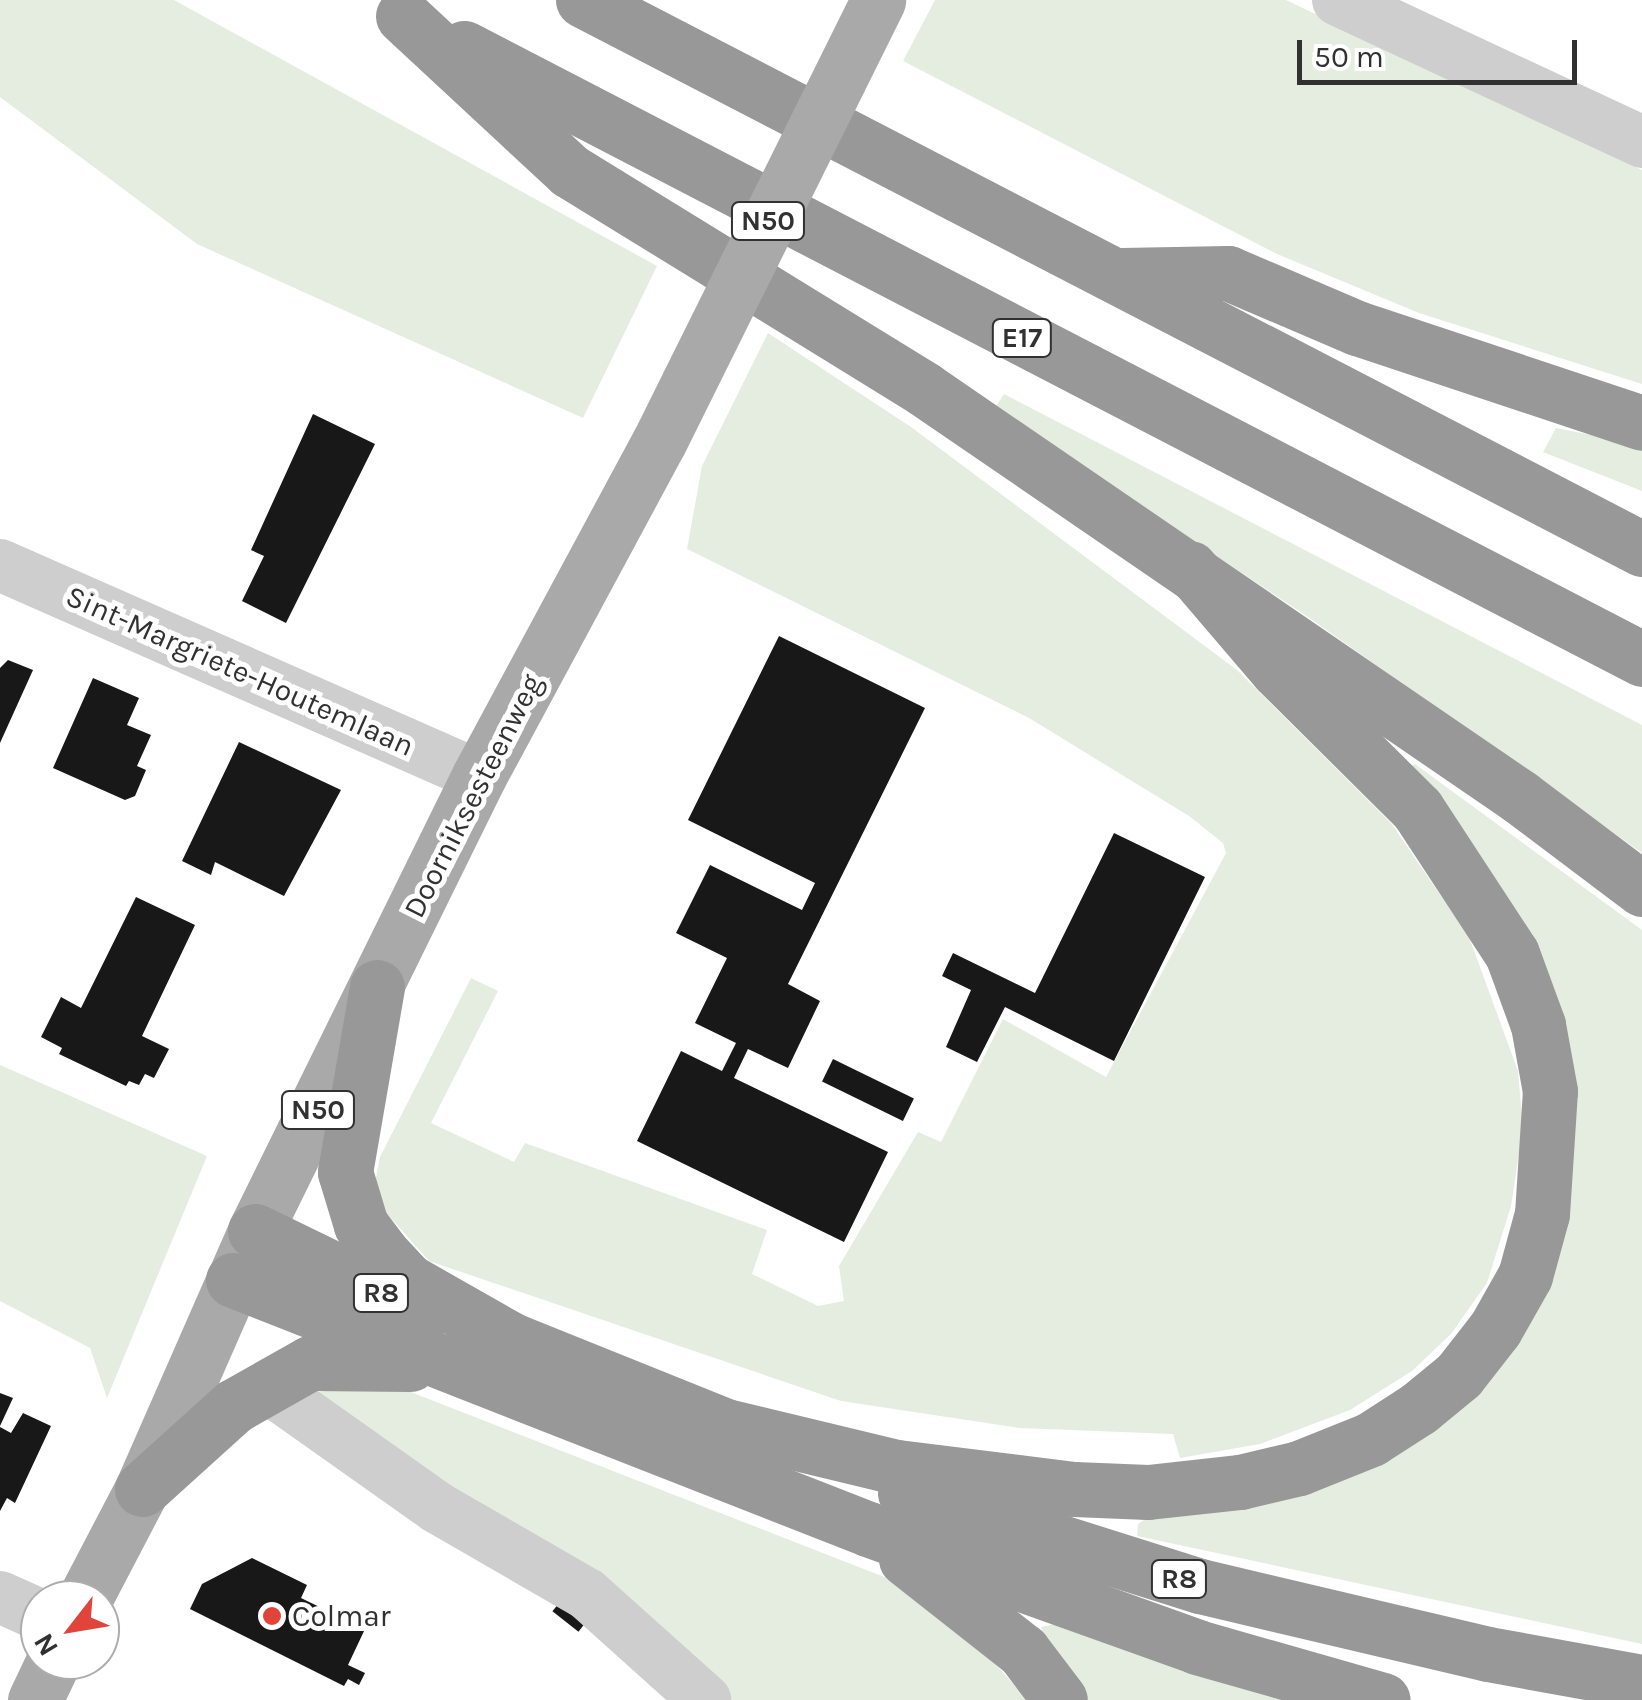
<!DOCTYPE html>
<html>
<head>
<meta charset="utf-8">
<style>
	body { margin:0 }
	#map { position:relative; width:1642px; height:1700px; overflow:hidden; background:#fff; font-family:Karla,sans-serif }
	div>[style] { position:absolute }
	[style*='--x'] { left:calc(var(--x)*1px); top:calc(var(--y)*1px); width:calc(var(--w)*1px); rotate:calc(var(--a)*1deg) }
	.green>* { inset:0; background:#e5ede0 }
	.building>* { inset:0; background:#181818; transform-origin:0 0 }
	.minor>* { height:52px; margin:-26px; padding:0 26px; transform-origin:26px; border-radius:26px; background:#cecece }
	.major>* { height:55px; margin:-27.5px; padding:0 27.5px; transform-origin:27.5px; border-radius:27.5px; background:#a9a9a9 }
	.highway>* { height:55px; margin:-27.5px; padding:0 27.5px; transform-origin:27.5px; border-radius:27.5px; background:#989898 }
	.major-bridge>* { height:55px; margin:-27.5px; padding:0 27.5px; transform-origin:27.5px; border-radius:27.5px; background:#a9a9a9 }
	.dots>* { width:28px; height:28px; translate:-50% -50%; box-sizing:border-box; border:5px solid #fff; border-radius:50% }
	span { translate:-50% -50%; white-space:nowrap; text-align:center; line-height:1.15; -webkit-text-stroke:10px #fff; paint-order:stroke }
	.shield-label span { padding:2px 8px; background:#fff; border:2px solid; border-radius:8px; -webkit-text-stroke-width:0 }
	.shield-label { font-size:28px; color:#313131; font-weight:700 }
	.street-label { font-size:30px; color:#313131 }
	.poi-label { font-size:30px; color:#313131 }
	.left { translate:0 -50%; text-align:left }
	.north { position:absolute; left:20px; top:1580px; width:100px; height:100px; box-sizing:border-box; background:#fff; border:2px solid #adadad; border-radius:50%; rotate:239deg; font-size:28px; font-weight:700; line-height:40px; text-align:center; color:#313131 }
	.north::after { content:''; display:block; margin:auto; width:35px; height:45px; background:#e0443b; clip-path:polygon(50% 0,100% 100%,50% 72%,0 100%) }
	.scale { position:absolute; left:1297px; top:40px; width:280px; height:45px; box-sizing:border-box; border:5px solid #313131; border-top:0; padding-left:12px; font-size:30px; line-height:35px; white-space:nowrap; color:#313131; -webkit-text-stroke:8px #fff; paint-order:stroke }
</style>
</head>
<body>
<div id="map">
	<div class="green">
		<i style="clip-path:polygon(0 0,174px 0,657px 266px,583px 418px,197px 244px,0 97px)"></i>
		<i style="clip-path:polygon(935px 0,1286px 0,1642px 170px,1642px 384px,1419px 313px,1277px 254px,903px 61px)"></i>
		<i style="clip-path:polygon(768px 333px,911px 427px,1237px 670px,1391px 823px,1469px 937px,1518px 1071px,1523px 1128px,1511px 1206px,1487px 1283px,1451px 1334px,1412px 1371px,1350px 1410px,1260px 1444px,1180px 1458px,1173px 1434px,1019px 1428px,841px 1401px,429px 1261px,381px 1207px,375px 1183px,380px 1157px,471px 978px,498px 991px,431px 1123px,514px 1162px,525px 1143px,767px 1230px,752px 1274px,818px 1306px,844px 1301px,839px 1266px,918px 1132px,941px 1142px,1003px 1019px,1106px 1077px,1226px 853px,1223px 843px,1189px 816px,1029px 718px,687px 549px,702px 466px)"></i>
		<i style="clip-path:polygon(1004px 394px,1642px 725px,1642px 853px,1308px 617px,995px 408px)"></i>
		<i style="clip-path:polygon(1556px 428px,1642px 445px,1642px 491px,1543px 452px)"></i>
		<i style="clip-path:polygon(1415px 764px,1642px 930px,1642px 1644px,1137px 1536px,1138px 1524px,1159px 1510px,1423px 1432px,1574px 1126px,1409px 767px)"></i>
		<i style="clip-path:polygon(0 1065px,207px 1156px,107px 1398px,90px 1348px,0 1301px)"></i>
		<i style="clip-path:polygon(385px 1382px,892px 1580px,970px 1636px,1028px 1700px,720px 1700px,312px 1393px)"></i>
		<i style="clip-path:polygon(1055px 1624px,1291px 1700px,1084px 1700px,1051px 1655px,1041px 1627px)"></i>
	</div>
	<div class="building">
		<i style="clip-path:polygon(313px 414px,375px 444px,286px 623px,242px 601px,264px 556px,251px 550px)"></i>
		<i style="clip-path:polygon(779px 636px,925px 708px,788px 984px,820px 1001px,788px 1068px,748px 1049px,734px 1078px,888px 1152px,844px 1242px,637px 1141px,681px 1051px,722px 1071px,736px 1043px,695px 1023px,727px 958px,676px 933px,710px 865px,802px 910px,815px 883px,688px 820px)"></i>
		<i style="clip-path:polygon(8px 660px,33px 670px,0 743px,0 668px)"></i>
		<i style="clip-path:polygon(93px 678px,139px 698px,127px 725px,151px 735px,137px 766px,146px 770px,135px 796px,125px 800px,53px 768px)"></i>
		<i style="clip-path:polygon(239px 742px,341px 790px,284px 896px,215px 862px,211px 875px,182px 861px)"></i>
		<i style="clip-path:polygon(1114px 833px,1205px 877px,1114px 1061px,1005px 1007px,977px 1062px,946px 1047px,971px 990px,942px 976px,953px 953px,1035px 993px)"></i>
		<i style="clip-path:polygon(136px 897px,195px 925px,142px 1036px,169px 1049px,154px 1078px,145px 1074px,139px 1085px,129px 1081px,126px 1086px,59px 1054px,62px 1048px,41px 1037px,61px 997px,81px 1008px)"></i>
		<i style="left:833px;top:1059px;width:90px;height:25px;rotate:26deg"></i>
		<i style="clip-path:polygon(0 1393px,13px 1398px,0 1426px)"></i>
		<i style="clip-path:polygon(23px 1413px,51px 1426px,15px 1503px,7px 1498px,0 1511px,0 1427px,11px 1433px)"></i>
		<i style="clip-path:polygon(252px 1558px,307px 1585px,301px 1598px,365px 1629px,348px 1665px,365px 1673px,359px 1685px,348px 1679px,344px 1686px,190px 1609px,202px 1584px)"></i>
		<i style="left:566px;top:1594px;width:33px;height:22px;rotate:38deg"></i>
	</div>
	<div class="minor">
		<i style="--x:1338;--y:0;--w:336;--a:25"></i>
		<i style="--x:0;--y:565;--w:523;--a:23.77"></i>
		<i style="--x:267;--y:1387;--w:209;--a:35.3"></i>
		<i style="--x:438;--y:1508;--w:172;--a:30"></i>
		<i style="--x:587;--y:1594;--w:159;--a:41.9"></i>
		<i style="--x:0;--y:1597;--w:44;--a:24.2"></i>
	</div>
	<div class="major">
		<i style="--x:84;--y:1600;--w:125;--a:-62.4"></i>
		<i style="--x:142;--y:1489;--w:282;--a:-66.3"></i>
		<i style="--x:255;--y:1231;--w:507;--a:-63.79"></i>
		<i style="--x:479;--y:776;--w:379;--a:-61.7"></i>
		<i style="--x:35;--y:1700;--w:44;--a:-64.6"></i>
	</div>
	<div class="highway">
		<i style="--x:583;--y:0;--w:1193;--a:27.4"></i>
		<i style="--x:403;--y:16;--w:228;--a:42.9"></i>
		<i style="--x:570;--y:171;--w:416;--a:31.6"></i>
		<i style="--x:924;--y:389;--w:722;--a:34.39"></i>
		<i style="--x:1520;--y:797;--w:153;--a:37"></i>
		<i style="--x:464;--y:48;--w:1327;--a:27.41"></i>
		<i style="--x:1122;--y:275;--w:106;--a:-1.1"></i>
		<i style="--x:1228;--y:273;--w:140;--a:23.1"></i>
		<i style="--x:1357;--y:328;--w:300;--a:18.4"></i>
		<i style="--x:377;--y:987;--w:188;--a:99.8"></i>
		<i style="--x:345;--y:1172;--w:55;--a:73.2"></i>
		<i style="--x:361;--y:1225;--w:34;--a:53"></i>
		<i style="--x:381;--y:1252;--w:40;--a:47"></i>
		<i style="--x:408;--y:1281;--w:120;--a:29.6"></i>
		<i style="--x:512;--y:1340;--w:271;--a:21.9"></i>
		<i style="--x:255;--y:1231;--w:188;--a:25.9"></i>
		<i style="--x:233;--y:1280;--w:682;--a:21.41"></i>
		<i style="--x:868;--y:1529;--w:350;--a:19.7"></i>
		<i style="--x:1197;--y:1647;--w:193;--a:15.9"></i>
		<i style="--x:730;--y:1427;--w:172;--a:13.5"></i>
		<i style="--x:897;--y:1467;--w:178;--a:7.1"></i>
		<i style="--x:1074;--y:1489;--w:74;--a:2.3"></i>
		<i style="--x:1148;--y:1492;--w:93;--a:-6.2"></i>
		<i style="--x:1240;--y:1482;--w:61;--a:-13.3"></i>
		<i style="--x:1299;--y:1468;--w:78;--a:-21.9"></i>
		<i style="--x:1371;--y:1439;--w:57;--a:-32.9"></i>
		<i style="--x:1419;--y:1408;--w:52;--a:-39.5"></i>
		<i style="--x:1459;--y:1375;--w:58;--a:-52"></i>
		<i style="--x:1495;--y:1329;--w:61;--a:-60.5"></i>
		<i style="--x:1525;--y:1276;--w:64;--a:-74.7"></i>
		<i style="--x:1542;--y:1214;--w:123;--a:-86.3"></i>
		<i style="--x:1550;--y:1091;--w:67;--a:-100.3"></i>
		<i style="--x:1538;--y:1025;--w:76;--a:-110.1"></i>
		<i style="--x:1512;--y:954;--w:173;--a:-123.2"></i>
		<i style="--x:1417;--y:809;--w:197;--a:-135.2"></i>
		<i style="--x:1277;--y:670;--w:134;--a:-130.5"></i>
		<i style="--x:142;--y:1489;--w:124;--a:-42.1"></i>
		<i style="--x:234;--y:1406;--w:87;--a:-29.5"></i>
		<i style="--x:310;--y:1363;--w:100;--a:0.6"></i>
		<i style="--x:905;--y:1493;--w:309;--a:17.5"></i>
		<i style="--x:1200;--y:1586;--w:296;--a:13.3"></i>
		<i style="--x:1488;--y:1654;--w:157;--a:10.3"></i>
		<i style="--x:906;--y:1559;--w:149;--a:38.2"></i>
		<i style="--x:1023;--y:1651;--w:61;--a:52.9"></i>
	</div>
	<div class="major-bridge">
		<i style="--x:659;--y:442;--w:493;--a:-63.6"></i>
	</div>
	<div class="dots">
		<i style="left:272px;top:1616px;background:#e0443b"></i>
	</div>
	<div class="shield-label">
		<span style="left:768px;top:221px">N50</span>
		<span style="left:1022px;top:338px">E17</span>
		<span style="left:318px;top:1110px">N50</span>
		<span style="left:381px;top:1293px">R8</span>
		<span style="left:1179px;top:1579px">R8</span>
	</div>
	<div class="street-label">
		<span style="left:240px;top:671px;rotate:24deg">Sint-Margriete-Houtemlaan</span>
		<span style="left:473px;top:796px;rotate:-63deg">Doorniksesteenweg</span>
	</div>
	<div class="poi-label">
		<span class="left" style="left:292px;top:1616px">Colmar</span>
	</div>
	<div class="north">N</div>
	<div class="scale">50 m</div>
</div>
</body>
</html>
